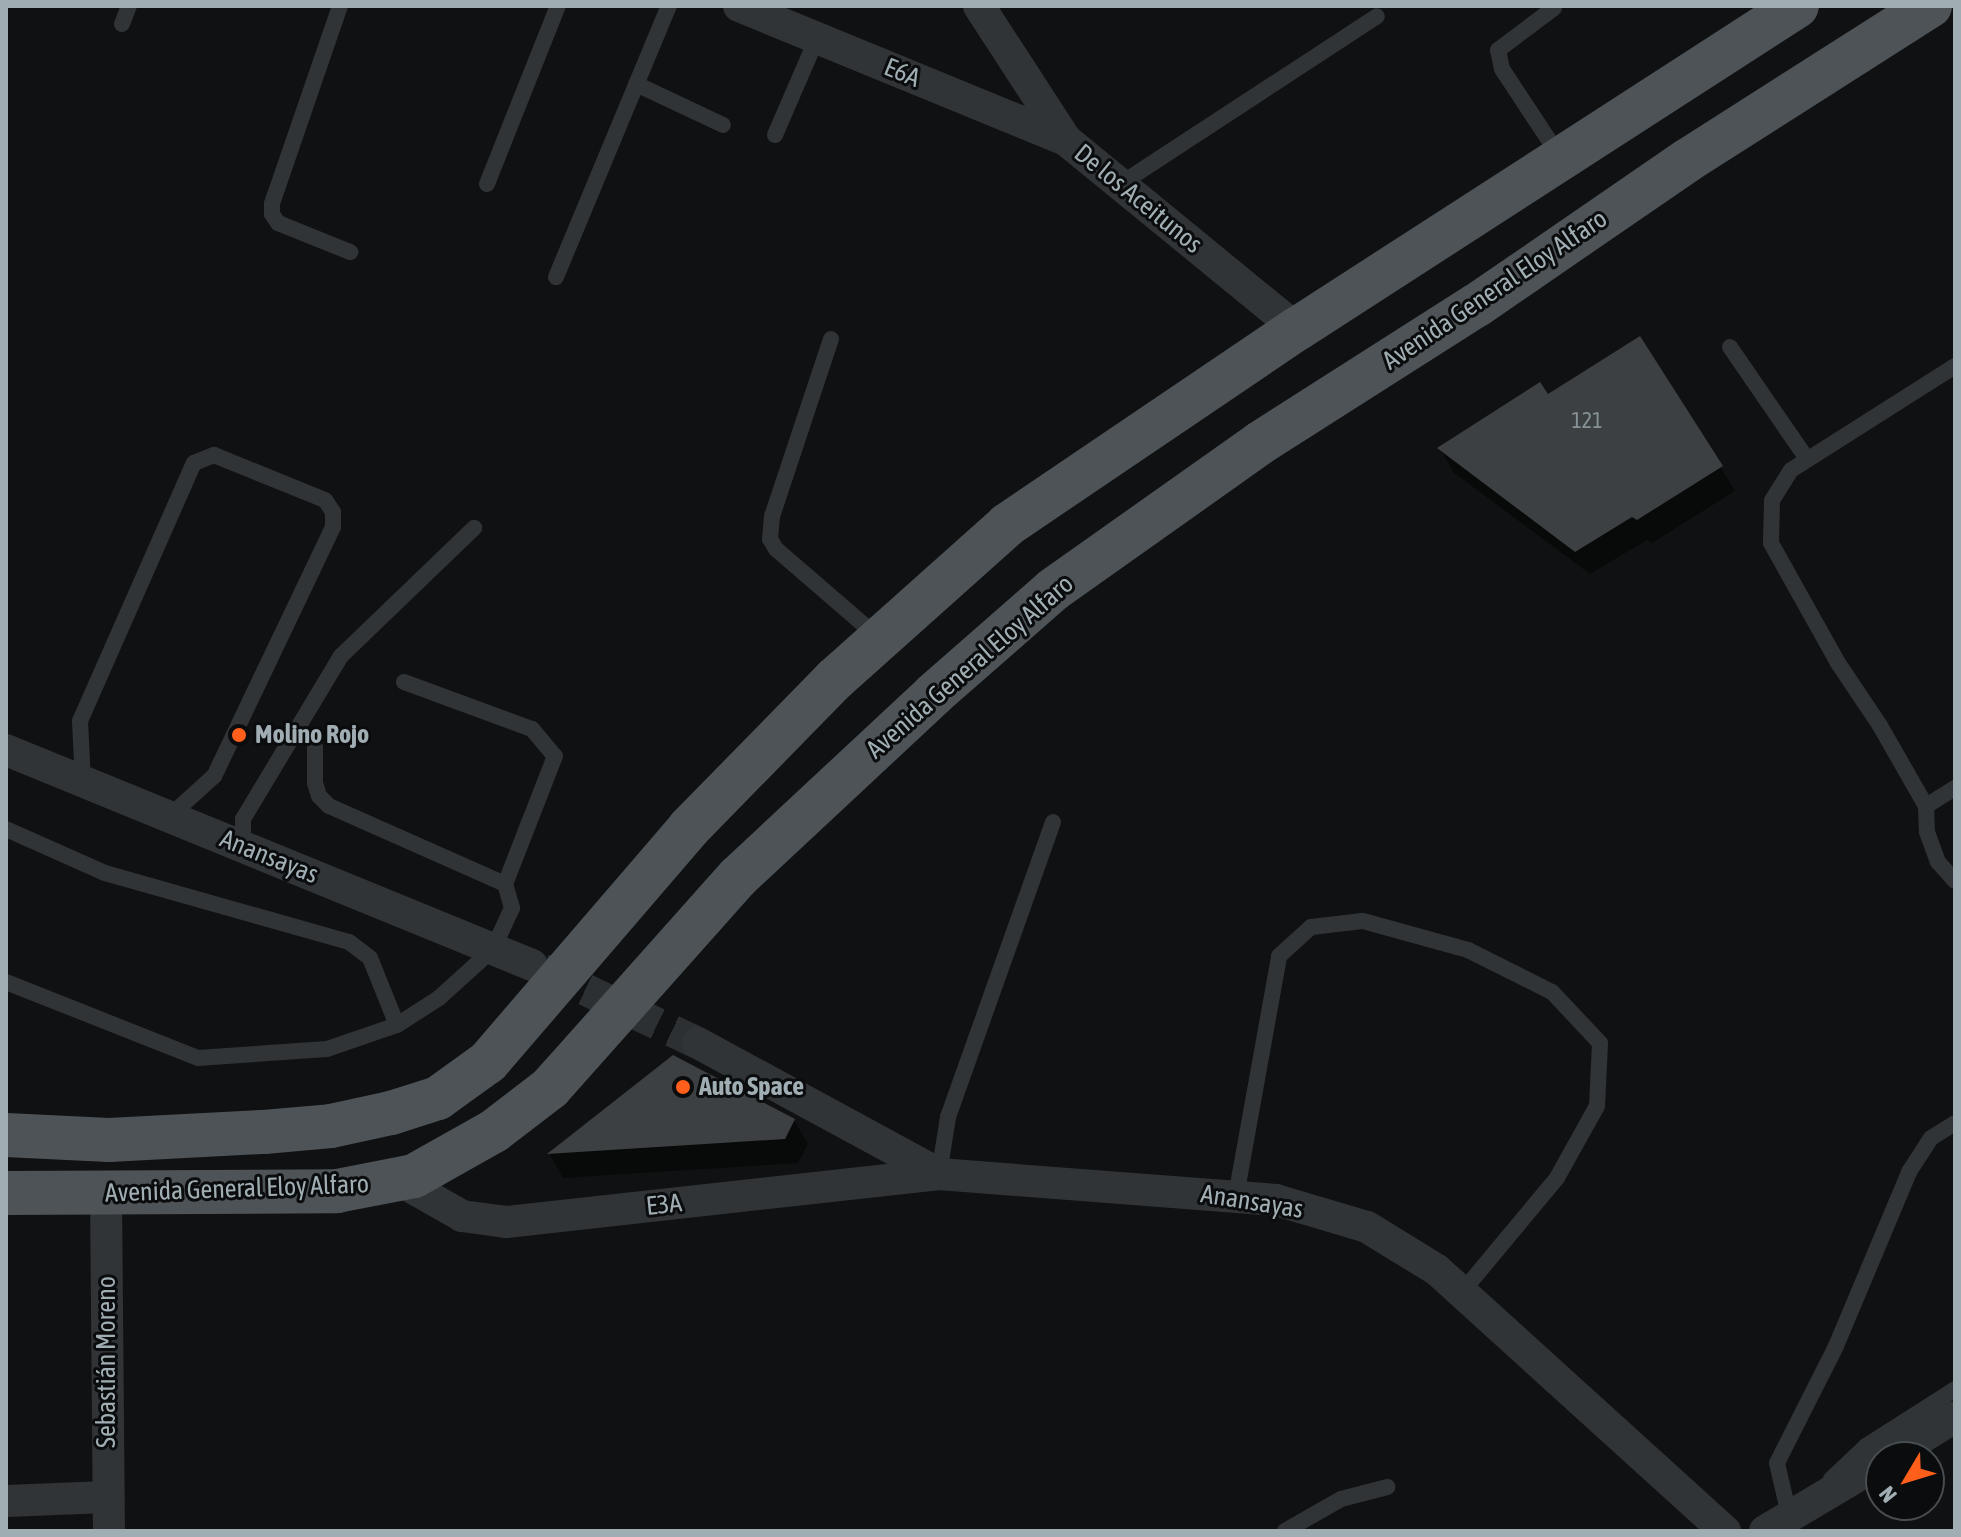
<!DOCTYPE html>
<html>
<head>
<meta charset="utf-8">
<style>
	body { margin:0 }
	#map { position:relative; width:1961px; height:1537px; overflow:hidden; background:#101112; font-family:"Asap Condensed",sans-serif }
	div>[style] { position:absolute }
	[style*='--x'] { left:calc(var(--x)*1px); top:calc(var(--y)*1px); width:calc(var(--w)*1px); rotate:calc(var(--a)*1deg) }
	.shadow>* { inset:0; background:#0007 }
	.building>* { inset:0; background:#3c4042 }
	.minor-tunnel>* { height:32px; margin-top:-16px; transform-origin:0; background:repeating-linear-gradient(90deg,#2d3032 0 32px,transparent 0 48px) }
	.service>* { height:16px; margin:-8px; padding:0 8px; transform-origin:8px; border-radius:8px; background:#313437 }
	.minor>* { height:32px; margin:-16px; padding:0 16px; transform-origin:16px; border-radius:16px; background:#313437 }
	.primary>* { height:44px; margin:-22px; padding:0 22px; transform-origin:22px; border-radius:22px; background:#4d5357 }
	.dots>* { width:22px; height:22px; translate:-50% -50%; box-sizing:border-box; border:4px solid #0b0c0d; border-radius:50% }
	span { translate:-50% -50%; white-space:nowrap; text-align:center; line-height:1.15; -webkit-text-stroke:6px #0b0c0d; paint-order:stroke }
	.number-label { font-size:22px; color:#879298 }
	.number-label span { -webkit-text-stroke-width:0 }
	.street-label { font-size:26px; color:#a0aeb4 }
	.poi-label { font-size:26px; color:#a0aeb4; font-weight:700 }
	.left { translate:0 -50%; text-align:left }
	.frame { position:absolute; inset:0; border:8px solid #a0aeb4; pointer-events:none }
	.north { position:absolute; left:1865px; top:1441px; width:80px; height:80px; box-sizing:border-box; background:#0b0c0d; border:2px solid #474d50; border-radius:50%; rotate:232deg; font-size:22px; font-weight:700; line-height:32px; text-align:center; color:#a0aeb4 }
	.north::after { content:''; display:block; margin:auto; width:28px; height:36px; background:#ff5f1b; clip-path:polygon(50% 0,100% 100%,50% 72%,0 100%) }
</style>
</head>
<body>
<div id="map">
	<div class="shadow">
		<i style="clip-path:polygon(1639px 338px,1735px 491px,1652px 543px,1647px 540px,1590px 574px,1453px 472px,1440px 448px,1547px 396px)"></i>
		<i style="clip-path:polygon(673px 1057px,794px 1120px,808px 1144px,798px 1163px,563px 1178px,550px 1155px)"></i>
	</div>
	<div class="building">
		<i style="clip-path:polygon(1640px 336px,1723px 466px,1637px 520px,1632px 517px,1575px 552px,1437px 448px,1540px 382px,1548px 394px)"></i>
		<i style="clip-path:polygon(673px 1055px,795px 1119px,785px 1139px,547px 1154px)"></i>
	</div>
	<div class="minor-tunnel">
		<i style="--x:542;--y:969;--w:173;--a:25.4"></i>
	</div>
	<div class="service">
		<i style="--x:340;--y:6;--w:209;--a:109"></i>
		<i style="--x:272;--y:204;--w:10;--a:90"></i>
		<i style="--x:272;--y:214;--w:11;--a:56"></i>
		<i style="--x:278;--y:223;--w:78;--a:21.9"></i>
		<i style="--x:1554;--y:8;--w:70;--a:143.1"></i>
		<i style="--x:1498;--y:50;--w:19;--a:78"></i>
		<i style="--x:1502;--y:69;--w:105;--a:56.6"></i>
		<i style="--x:122;--y:24;--w:19;--a:-69"></i>
		<i style="--x:636;--y:84;--w:96;--a:25.2"></i>
		<i style="--x:775;--y:135;--w:106;--a:-66.6"></i>
		<i style="--x:487;--y:184;--w:192;--a:-68.3"></i>
		<i style="--x:1119;--y:185;--w:308;--a:-33.2"></i>
		<i style="--x:556;--y:277;--w:294;--a:-67.4"></i>
		<i style="--x:831;--y:339;--w:187;--a:108.4"></i>
		<i style="--x:772;--y:516;--w:23;--a:95"></i>
		<i style="--x:770;--y:539;--w:12;--a:59"></i>
		<i style="--x:776;--y:549;--w:136;--a:40.8"></i>
		<i style="--x:1730;--y:347;--w:136;--a:55.5"></i>
		<i style="--x:1955;--y:366;--w:194;--a:147.6"></i>
		<i style="--x:1791;--y:470;--w:36;--a:122"></i>
		<i style="--x:1772;--y:501;--w:42;--a:91.4"></i>
		<i style="--x:1771;--y:543;--w:137;--a:60.8"></i>
		<i style="--x:1838;--y:663;--w:73;--a:56.1"></i>
		<i style="--x:1879;--y:724;--w:95;--a:60.2"></i>
		<i style="--x:1926;--y:806;--w:26;--a:88"></i>
		<i style="--x:1927;--y:832;--w:32;--a:70"></i>
		<i style="--x:1938;--y:862;--w:25;--a:48"></i>
		<i style="--x:404;--y:682;--w:136;--a:20.2"></i>
		<i style="--x:532;--y:729;--w:35;--a:50"></i>
		<i style="--x:555;--y:756;--w:137;--a:111.3"></i>
		<i style="--x:83;--y:782;--w:61;--a:-92.8"></i>
		<i style="--x:80;--y:721;--w:282;--a:-66.2"></i>
		<i style="--x:194;--y:463;--w:22;--a:-22"></i>
		<i style="--x:214;--y:455;--w:120;--a:22.1"></i>
		<i style="--x:325;--y:500;--w:14;--a:56"></i>
		<i style="--x:333;--y:512;--w:15;--a:90"></i>
		<i style="--x:333;--y:527;--w:276;--a:115.5"></i>
		<i style="--x:214;--y:776;--w:59;--a:137.7"></i>
		<i style="--x:1926;--y:806;--w:34;--a:-32"></i>
		<i style="--x:6;--y:829;--w:108;--a:24"></i>
		<i style="--x:105;--y:873;--w:254;--a:15.8"></i>
		<i style="--x:349;--y:942;--w:26;--a:37"></i>
		<i style="--x:370;--y:958;--w:72;--a:68.1"></i>
		<i style="--x:243;--y:846;--w:27;--a:-90"></i>
		<i style="--x:243;--y:819;--w:190;--a:-59"></i>
		<i style="--x:341;--y:656;--w:185;--a:-43.9"></i>
		<i style="--x:6;--y:982;--w:206;--a:21.6"></i>
		<i style="--x:198;--y:1058;--w:129;--a:-4"></i>
		<i style="--x:327;--y:1049;--w:74;--a:-18.9"></i>
		<i style="--x:397;--y:1025;--w:50;--a:-32.7"></i>
		<i style="--x:439;--y:998;--w:73;--a:-42.2"></i>
		<i style="--x:493;--y:949;--w:45;--a:-65.1"></i>
		<i style="--x:512;--y:908;--w:25;--a:-106"></i>
		<i style="--x:505;--y:884;--w:193;--a:-156.1"></i>
		<i style="--x:329;--y:806;--w:14;--a:-135"></i>
		<i style="--x:319;--y:796;--w:14;--a:-107"></i>
		<i style="--x:315;--y:783;--w:36;--a:-90"></i>
		<i style="--x:939;--y:1174;--w:58;--a:-81"></i>
		<i style="--x:948;--y:1117;--w:313;--a:-70.4"></i>
		<i style="--x:1236;--y:1196;--w:244;--a:-79.8"></i>
		<i style="--x:1279;--y:956;--w:43;--a:-42.2"></i>
		<i style="--x:1311;--y:927;--w:52;--a:-6.6"></i>
		<i style="--x:1363;--y:921;--w:109;--a:15.4"></i>
		<i style="--x:1468;--y:950;--w:94;--a:26.6"></i>
		<i style="--x:1552;--y:992;--w:70;--a:46.7"></i>
		<i style="--x:1600;--y:1043;--w:63;--a:92.7"></i>
		<i style="--x:1597;--y:1106;--w:82;--a:119.1"></i>
		<i style="--x:1557;--y:1178;--w:148;--a:129.8"></i>
		<i style="--x:1831;--y:1479;--w:48;--a:-43.3"></i>
		<i style="--x:1866;--y:1446;--w:106;--a:-32.6"></i>
		<i style="--x:1790;--y:1519;--w:57;--a:-103.1"></i>
		<i style="--x:1777;--y:1463;--w:131;--a:-63.2"></i>
		<i style="--x:1836;--y:1346;--w:189;--a:-67.2"></i>
		<i style="--x:1909;--y:1172;--w:40;--a:-57.1"></i>
		<i style="--x:1931;--y:1138;--w:28;--a:-32"></i>
		<i style="--x:1285;--y:1531;--w:64;--a:-29.7"></i>
		<i style="--x:1341;--y:1499;--w:48;--a:-14.6"></i>
	</div>
	<div class="minor">
		<i style="--x:739;--y:6;--w:353;--a:22.3"></i>
		<i style="--x:979;--y:6;--w:160;--a:57"></i>
		<i style="--x:1066;--y:140;--w:298;--a:39.3"></i>
		<i style="--x:6;--y:750;--w:568;--a:22.23"></i>
		<i style="--x:698;--y:1043;--w:274;--a:28.5"></i>
		<i style="--x:939;--y:1174;--w:338;--a:4.4"></i>
		<i style="--x:1276;--y:1200;--w:95;--a:16.5"></i>
		<i style="--x:1367;--y:1227;--w:82;--a:31.6"></i>
		<i style="--x:1437;--y:1270;--w:389;--a:42.2"></i>
		<i style="--x:399;--y:1180;--w:73;--a:29.7"></i>
		<i style="--x:462;--y:1216;--w:44;--a:7.8"></i>
		<i style="--x:506;--y:1222;--w:436;--a:-6.3"></i>
		<i style="--x:106;--y:1194;--w:337;--a:89.5"></i>
		<i style="--x:1890;--y:1457;--w:76;--a:-31.6"></i>
		<i style="--x:6;--y:1501;--w:101;--a:-2.3"></i>
		<i style="--x:1765;--y:1531;--w:135;--a:-30.7"></i>
	</div>
	<div class="primary">
		<i style="--x:6;--y:1135;--w:103;--a:2.8"></i>
		<i style="--x:109;--y:1140;--w:155;--a:-3"></i>
		<i style="--x:264;--y:1132;--w:67;--a:-5.1"></i>
		<i style="--x:331;--y:1126;--w:61;--a:-12.2"></i>
		<i style="--x:391;--y:1113;--w:49;--a:-17.7"></i>
		<i style="--x:438;--y:1098;--w:62;--a:-35.8"></i>
		<i style="--x:488;--y:1062;--w:308;--a:-49.3"></i>
		<i style="--x:689;--y:828;--w:209;--a:-45.6"></i>
		<i style="--x:835;--y:679;--w:231;--a:-41.8"></i>
		<i style="--x:1007;--y:525;--w:350;--a:-34.1"></i>
		<i style="--x:1297;--y:329;--w:595;--a:-32.86"></i>
		<i style="--x:6;--y:1193;--w:331;--a:-0.3"></i>
		<i style="--x:337;--y:1191;--w:78;--a:-11"></i>
		<i style="--x:414;--y:1176;--w:92;--a:-29.4"></i>
		<i style="--x:494;--y:1131;--w:71;--a:-37.5"></i>
		<i style="--x:550;--y:1088;--w:283;--a:-48.3"></i>
		<i style="--x:738;--y:877;--w:268;--a:-43"></i>
		<i style="--x:934;--y:694;--w:159;--a:-41.2"></i>
		<i style="--x:1054;--y:589;--w:252;--a:-35.3"></i>
		<i style="--x:1260;--y:443;--w:257;--a:-32.5"></i>
		<i style="--x:1477;--y:305;--w:256;--a:-34.5"></i>
		<i style="--x:1688;--y:160;--w:287;--a:-32.5"></i>
	</div>
	<div class="dots">
		<i style="left:239px;top:735px;background:#ff5f1b"></i>
		<i style="left:683px;top:1087px;background:#ff5f1b"></i>
	</div>
	<div class="number-label">
		<span style="left:1587px;top:421px">121</span>
	</div>
	<div class="street-label">
		<span style="left:902px;top:73px;rotate:22deg">E6A</span>
		<span style="left:1138px;top:199px;rotate:39deg">De los Aceitunos</span>
		<span style="left:1495px;top:290px;rotate:-34deg">Avenida General Eloy Alfaro</span>
		<span style="left:970px;top:667px;rotate:-41deg">Avenida General Eloy Alfaro</span>
		<span style="left:269px;top:857px;rotate:22deg">Anansayas</span>
		<span style="left:237px;top:1189px;rotate:-2deg">Avenida General Eloy Alfaro</span>
		<span style="left:1252px;top:1202px;rotate:9deg">Anansayas</span>
		<span style="left:664px;top:1205px;rotate:-6deg">E3A</span>
		<span style="left:107px;top:1362px;rotate:-90deg">Sebastián Moreno</span>
	</div>
	<div class="poi-label">
		<span class="left" style="left:255px;top:735px">Molino Rojo</span>
		<span class="left" style="left:699px;top:1087px">Auto Space</span>
	</div>
	<div class="frame"></div>
	<div class="north">N</div>
</div>
</body>
</html>
